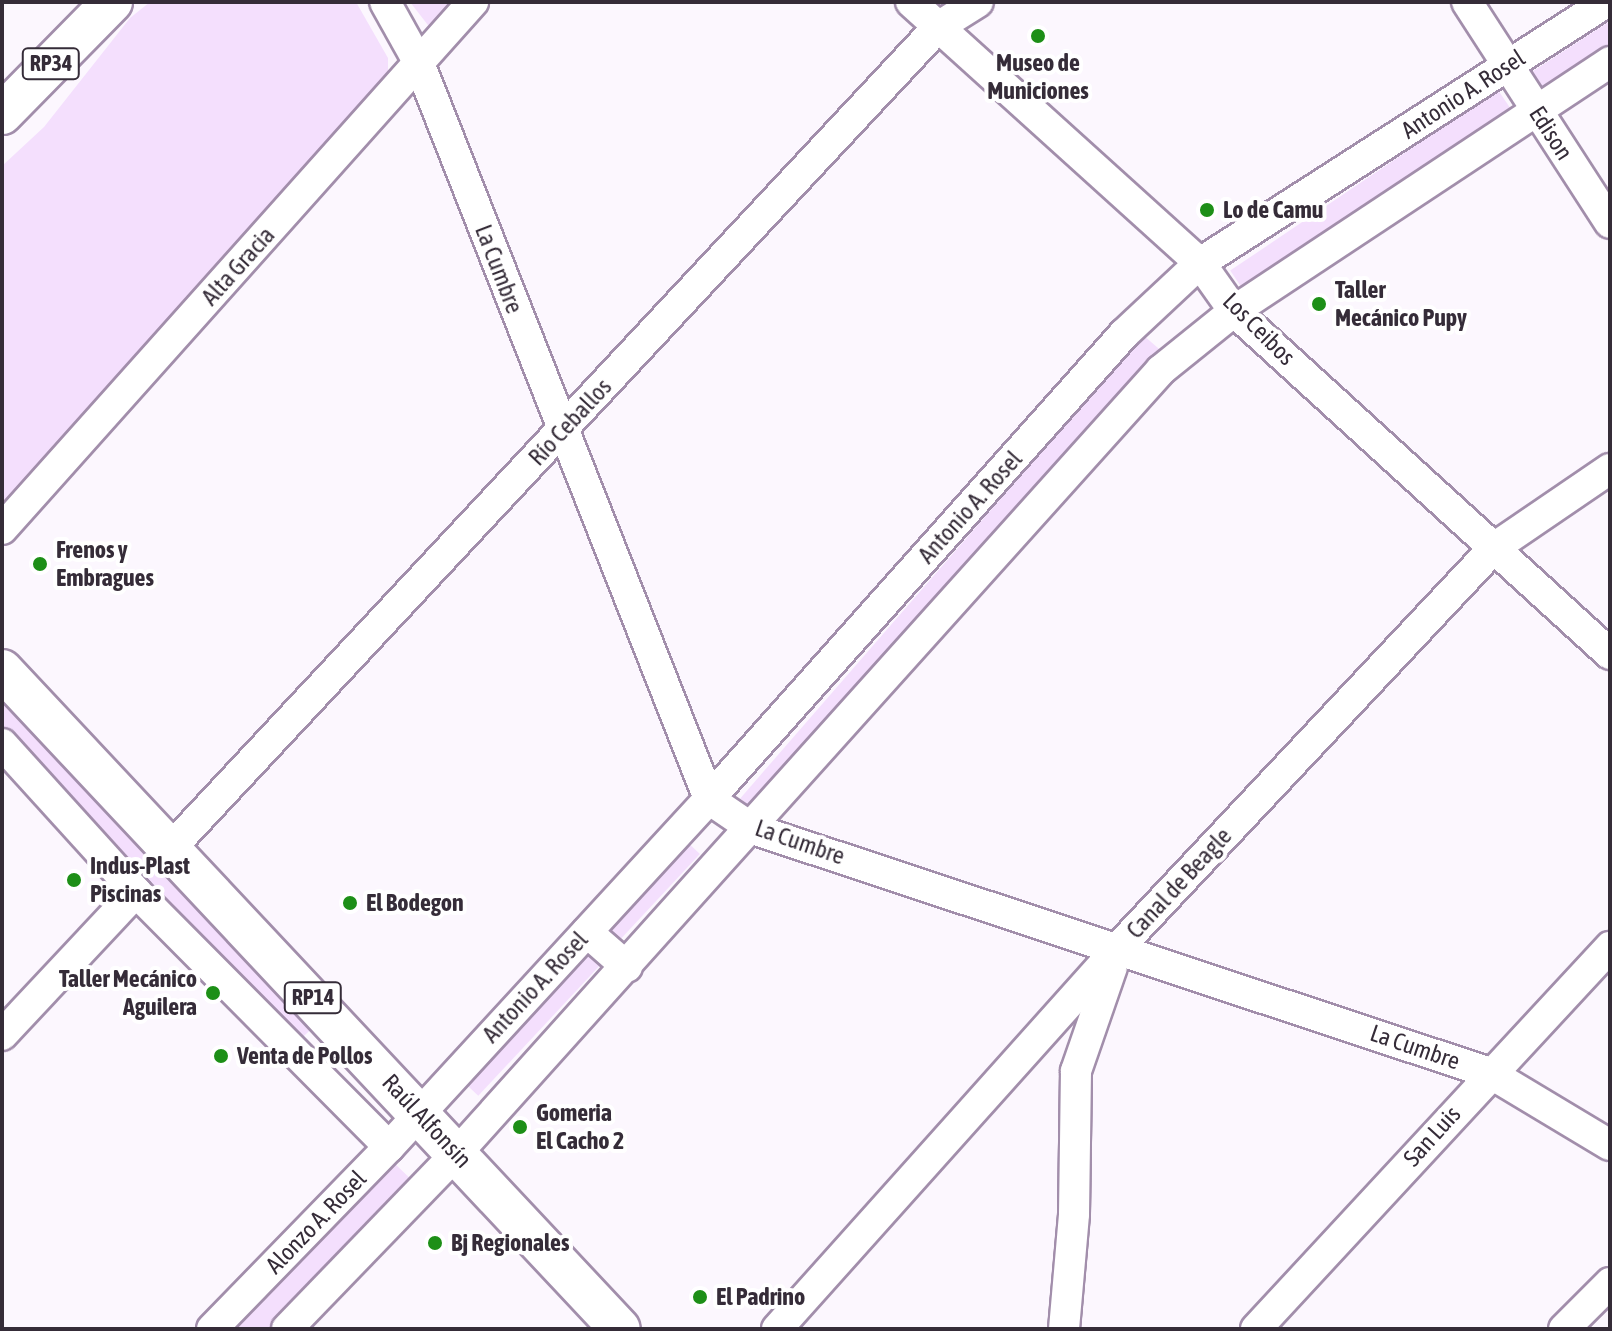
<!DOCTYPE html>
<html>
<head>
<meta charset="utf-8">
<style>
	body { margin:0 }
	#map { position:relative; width:1612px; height:1331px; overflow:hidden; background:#fcf7fe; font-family:"Asap Condensed",sans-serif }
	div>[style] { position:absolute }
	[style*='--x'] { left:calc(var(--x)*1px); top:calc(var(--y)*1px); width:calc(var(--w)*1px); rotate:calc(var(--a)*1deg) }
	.green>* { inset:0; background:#f4dffd; transform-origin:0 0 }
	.roads { filter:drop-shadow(2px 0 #a28eab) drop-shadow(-2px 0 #a28eab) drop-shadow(0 2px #a28eab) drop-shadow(0 -2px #a28eab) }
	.minor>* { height:30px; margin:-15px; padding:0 15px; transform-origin:15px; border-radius:15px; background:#fff }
	.major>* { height:40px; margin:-20px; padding:0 20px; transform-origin:20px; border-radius:20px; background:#fff }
	.dots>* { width:22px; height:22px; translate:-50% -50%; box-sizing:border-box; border:4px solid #fff; border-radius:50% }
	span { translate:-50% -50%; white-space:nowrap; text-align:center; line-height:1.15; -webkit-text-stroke:8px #fff; paint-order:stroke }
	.shield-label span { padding:2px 6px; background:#fff; border:2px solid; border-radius:6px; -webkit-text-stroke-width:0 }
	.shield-label { font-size:22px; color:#352c38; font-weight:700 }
	.poi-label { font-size:24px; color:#352c38; font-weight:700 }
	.left { translate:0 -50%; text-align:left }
	.right { translate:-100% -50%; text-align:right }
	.street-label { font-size:24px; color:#352c38 }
	.frame { position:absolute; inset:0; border:4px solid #352c38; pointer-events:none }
</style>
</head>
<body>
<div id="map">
	<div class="green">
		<i style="clip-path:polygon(150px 2px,356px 2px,388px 58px,388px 80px,2px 509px,2px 166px,44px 127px,130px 18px)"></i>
		<i style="clip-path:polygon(410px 2px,455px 2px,431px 29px)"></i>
		<i style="clip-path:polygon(1610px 21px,1610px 47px,1542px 91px,1530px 73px)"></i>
		<i style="left:1498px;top:90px;width:23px;height:323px;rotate:56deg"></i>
		<i style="left:1143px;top:335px;width:23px;height:614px;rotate:41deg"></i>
		<i style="left:2px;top:702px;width:450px;height:23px;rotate:46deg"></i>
		<i style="left:686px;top:841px;width:19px;height:124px;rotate:43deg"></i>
		<i style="left:587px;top:947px;width:22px;height:183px;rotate:43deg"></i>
		<i style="left:392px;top:1161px;width:30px;height:233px;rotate:44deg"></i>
	</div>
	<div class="roads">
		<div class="minor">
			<i style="--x:385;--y:2;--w:70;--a:60.9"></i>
			<i style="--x:419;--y:63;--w:791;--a:68.49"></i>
			<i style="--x:709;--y:799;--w:53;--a:34.3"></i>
			<i style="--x:753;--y:829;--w:776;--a:18.32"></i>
			<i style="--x:1490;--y:1073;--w:140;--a:31"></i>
			<i style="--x:911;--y:2;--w:389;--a:42.1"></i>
			<i style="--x:1200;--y:263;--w:59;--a:54.7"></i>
			<i style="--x:1234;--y:311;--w:509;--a:42.37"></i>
			<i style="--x:1467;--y:2;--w:263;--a:57.1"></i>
			<i style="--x:2;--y:529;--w:707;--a:-48.21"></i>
			<i style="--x:2;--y:744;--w:200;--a:47.8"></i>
			<i style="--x:136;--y:892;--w:359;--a:45.2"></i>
			<i style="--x:169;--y:850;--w:1126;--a:-46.94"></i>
			<i style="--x:938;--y:27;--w:47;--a:-32"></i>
			<i style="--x:587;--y:932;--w:53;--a:41.2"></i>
			<i style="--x:2;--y:1035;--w:196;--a:-46.9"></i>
			<i style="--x:212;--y:1329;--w:254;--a:-45.8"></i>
			<i style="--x:389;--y:1147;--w:473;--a:-47.4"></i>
			<i style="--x:709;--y:799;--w:623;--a:-48.25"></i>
			<i style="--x:1124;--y:334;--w:104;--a:-43.1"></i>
			<i style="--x:1200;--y:263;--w:483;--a:-32.7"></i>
			<i style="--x:287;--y:1329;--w:245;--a:-46"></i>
			<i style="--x:457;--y:1153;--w:1053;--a:-48.04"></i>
			<i style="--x:1161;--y:370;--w:94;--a:-38.9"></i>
			<i style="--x:1234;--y:311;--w:451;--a:-33.5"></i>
			<i style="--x:777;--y:1329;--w:514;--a:-48.15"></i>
			<i style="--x:1120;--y:946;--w:546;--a:-46.78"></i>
			<i style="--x:1494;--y:548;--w:140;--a:-34.3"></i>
			<i style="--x:1064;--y:1329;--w:115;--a:-85"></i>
			<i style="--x:1074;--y:1214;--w:143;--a:-89.2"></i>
			<i style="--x:1076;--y:1071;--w:110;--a:-70.9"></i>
			<i style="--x:1256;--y:1329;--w:521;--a:-47.18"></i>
			<i style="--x:1564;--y:1329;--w:65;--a:-45"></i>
		</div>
		<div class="major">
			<i style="--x:2;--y:114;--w:157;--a:-45.5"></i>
			<i style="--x:2;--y:670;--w:903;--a:46.84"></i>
		</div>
	</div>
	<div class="dots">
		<i style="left:1038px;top:36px;background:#1d8f17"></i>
		<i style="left:1207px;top:210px;background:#1d8f17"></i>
		<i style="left:1319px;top:304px;background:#1d8f17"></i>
		<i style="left:40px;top:564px;background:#1d8f17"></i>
		<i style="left:74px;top:880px;background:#1d8f17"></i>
		<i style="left:350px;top:903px;background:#1d8f17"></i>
		<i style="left:213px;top:993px;background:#1d8f17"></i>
		<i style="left:221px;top:1056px;background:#1d8f17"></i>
		<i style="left:520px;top:1127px;background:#1d8f17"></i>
		<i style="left:435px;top:1243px;background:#1d8f17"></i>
		<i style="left:700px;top:1297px;background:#1d8f17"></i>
	</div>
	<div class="shield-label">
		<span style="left:51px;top:64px">RP34</span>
		<span style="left:313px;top:998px">RP14</span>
	</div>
	<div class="poi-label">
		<span style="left:1038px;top:77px">Museo de<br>Municiones</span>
		<span class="left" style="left:1223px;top:210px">Lo de Camu</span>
		<span class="left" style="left:1335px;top:304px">Taller<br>Mecánico Pupy</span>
		<span class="left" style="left:56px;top:564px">Frenos y<br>Embragues</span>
		<span class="left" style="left:90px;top:880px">Indus-Plast<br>Piscinas</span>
		<span class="left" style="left:366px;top:903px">El Bodegon</span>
		<span class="right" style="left:197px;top:993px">Taller Mecánico<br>Aguilera</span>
		<span class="left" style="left:237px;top:1056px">Venta de Pollos</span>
		<span class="left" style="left:536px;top:1127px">Gomeria<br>El Cacho 2</span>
		<span class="left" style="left:451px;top:1243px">Bj Regionales</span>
		<span class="left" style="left:716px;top:1297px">El Padrino</span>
	</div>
	<div class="street-label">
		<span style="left:1463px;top:94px;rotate:-33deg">Antonio A. Rosel</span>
		<span style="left:1551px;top:133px;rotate:57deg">Edison</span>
		<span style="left:238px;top:266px;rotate:-48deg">Alta Gracia</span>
		<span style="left:499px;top:269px;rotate:69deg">La Cumbre</span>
		<span style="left:1259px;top:329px;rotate:45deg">Los Ceibos</span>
		<span style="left:570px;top:422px;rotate:-47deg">Río Ceballos</span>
		<span style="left:970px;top:507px;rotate:-48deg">Antonio A. Rosel</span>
		<span style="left:800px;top:842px;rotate:19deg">La Cumbre</span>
		<span style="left:1179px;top:883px;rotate:-47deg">Canal de Beagle</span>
		<span style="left:535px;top:987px;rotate:-47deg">Antonio A. Rosel</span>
		<span style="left:1415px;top:1047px;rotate:19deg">La Cumbre</span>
		<span style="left:427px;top:1121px;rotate:47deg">Raúl Alfonsín</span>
		<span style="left:1432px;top:1136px;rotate:-48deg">San Luis</span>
		<span style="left:316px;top:1222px;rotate:-46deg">Alonzo A. Rosel</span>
	</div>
	<div class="frame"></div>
</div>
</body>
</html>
